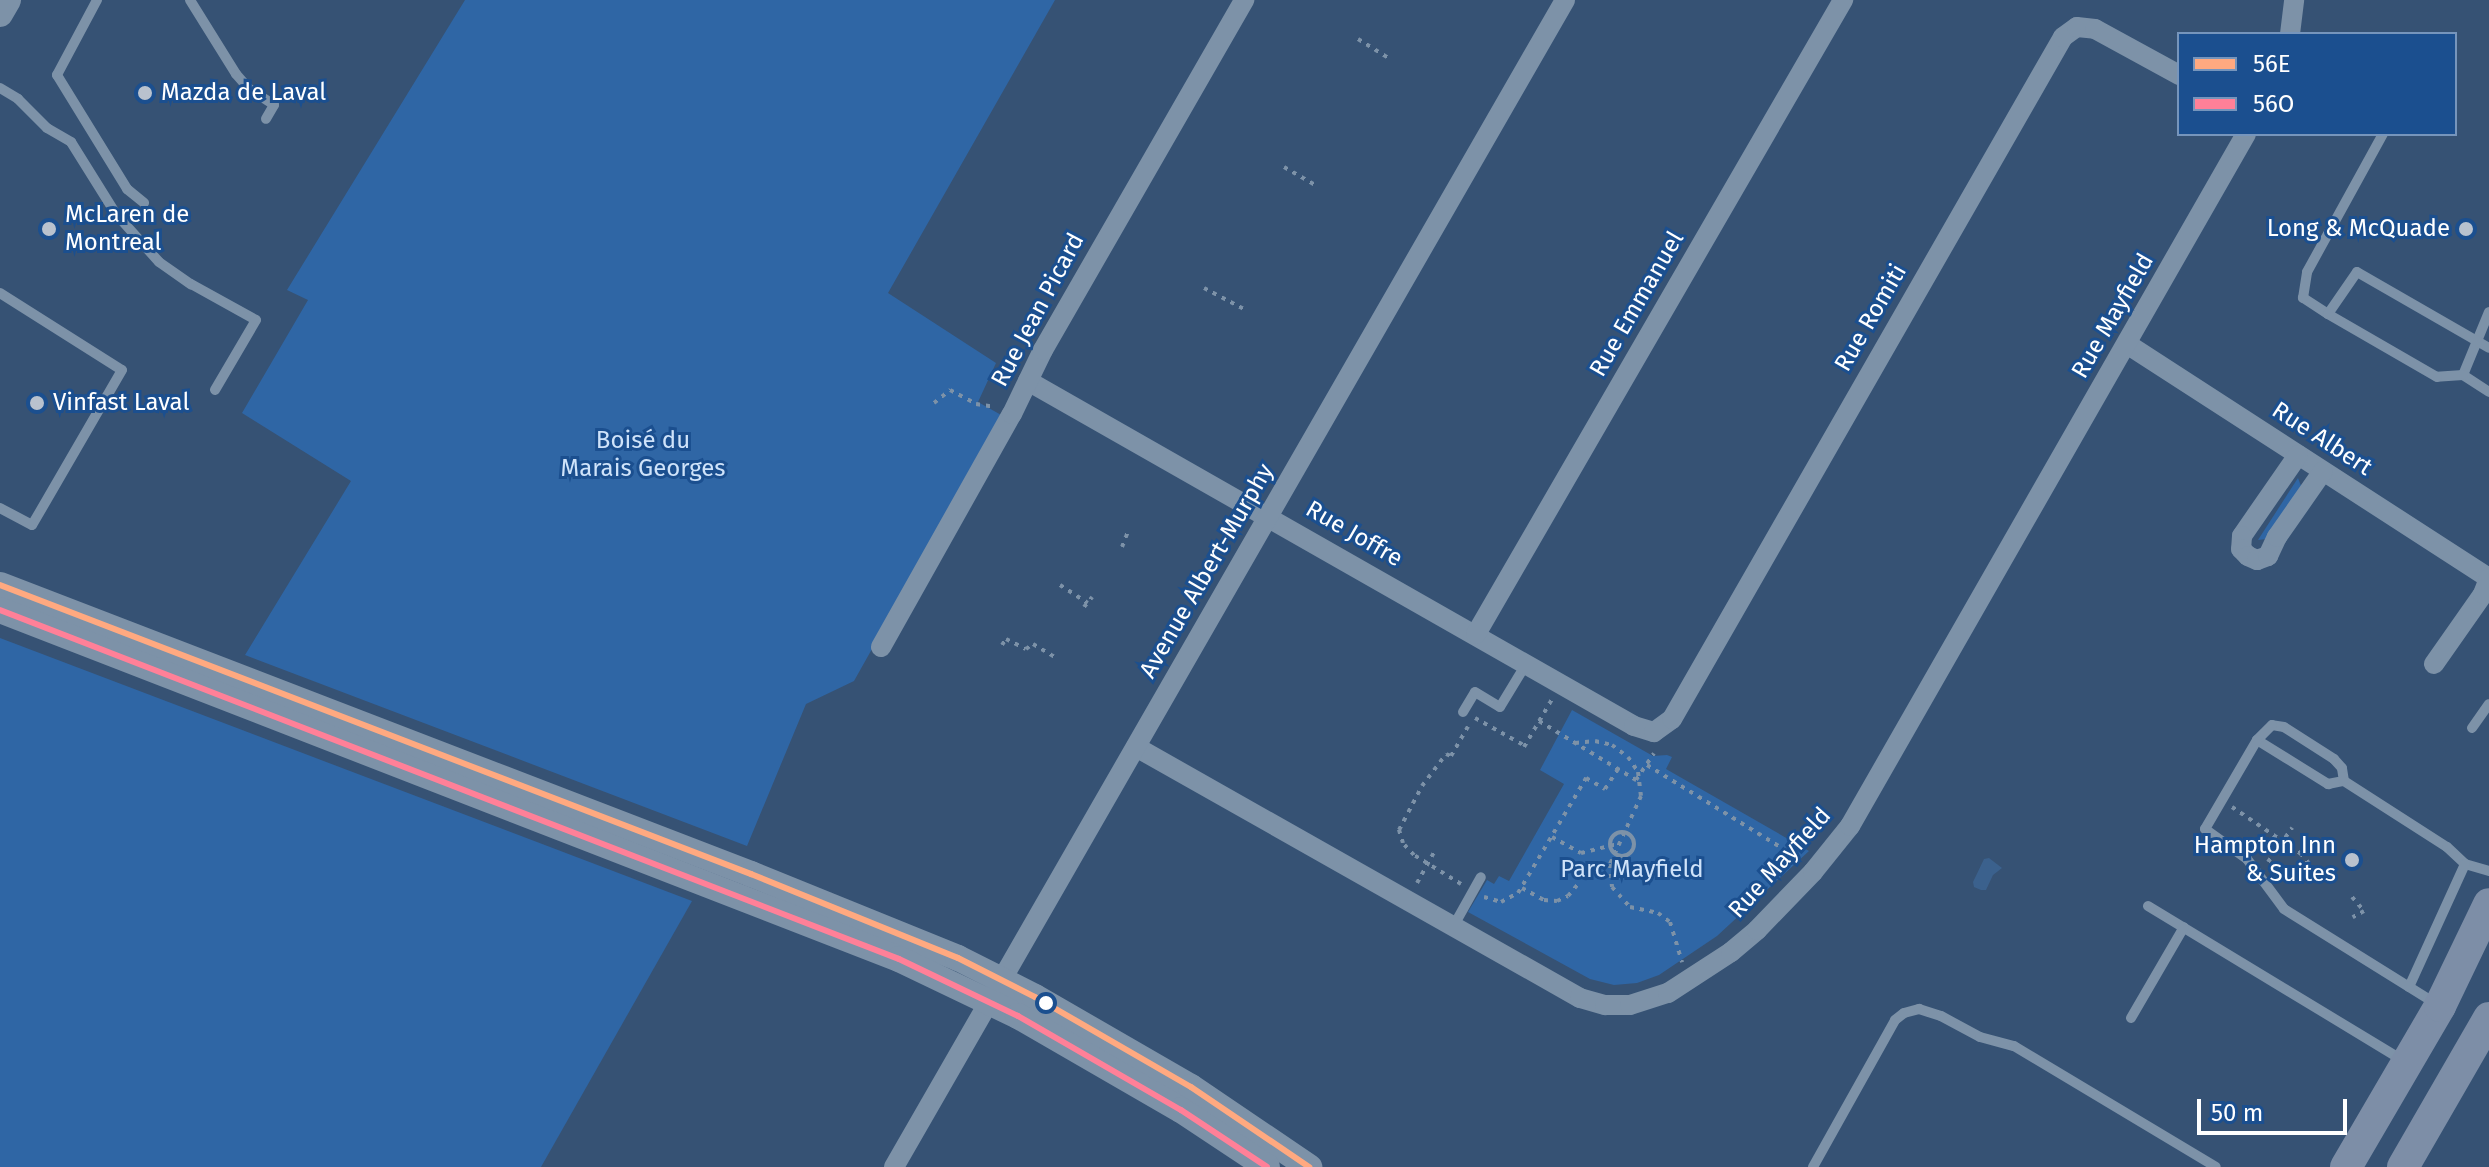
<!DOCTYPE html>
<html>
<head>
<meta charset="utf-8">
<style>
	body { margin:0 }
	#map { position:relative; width:2489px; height:1167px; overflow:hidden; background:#365274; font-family:"Fira Sans",sans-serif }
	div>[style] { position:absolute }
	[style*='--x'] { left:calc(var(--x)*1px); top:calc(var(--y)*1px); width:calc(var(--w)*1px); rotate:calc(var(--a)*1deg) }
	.green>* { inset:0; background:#2f66a5 }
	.water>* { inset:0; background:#3b618d }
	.path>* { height:4px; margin-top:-2px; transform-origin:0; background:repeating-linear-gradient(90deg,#7d92a8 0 4px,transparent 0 10px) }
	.path>.ring { margin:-2px; padding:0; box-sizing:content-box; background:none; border:4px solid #7d92a8; border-radius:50% }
	.service>* { height:10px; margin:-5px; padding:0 5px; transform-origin:5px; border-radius:5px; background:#7d92a8 }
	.minor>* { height:20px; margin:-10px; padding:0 10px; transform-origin:10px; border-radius:10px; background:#7d92a8 }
	.tertiary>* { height:26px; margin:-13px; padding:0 13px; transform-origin:13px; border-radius:13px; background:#7d92a8 }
	.primary>* { height:32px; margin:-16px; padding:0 16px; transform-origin:16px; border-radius:16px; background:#7d8ea7 }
	.bus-1>* { height:6px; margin:-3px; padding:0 3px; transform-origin:3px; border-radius:3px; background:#ffa980 }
	.bus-2>* { height:6px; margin:-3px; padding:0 3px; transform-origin:3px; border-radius:3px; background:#ff8098 }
	.dots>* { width:22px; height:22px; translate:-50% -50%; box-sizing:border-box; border:4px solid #1b4f8f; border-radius:50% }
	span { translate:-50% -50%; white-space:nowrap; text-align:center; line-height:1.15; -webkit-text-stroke:6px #1b4f8f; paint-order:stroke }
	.poi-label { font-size:24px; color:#fff }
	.left { translate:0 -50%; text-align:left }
	.right { translate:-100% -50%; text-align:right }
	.street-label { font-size:24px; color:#fff }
	.park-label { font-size:24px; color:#cfe3fa }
	.legend { position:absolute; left:2177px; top:32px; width:280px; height:104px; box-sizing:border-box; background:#1b4f8f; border:2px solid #7695bc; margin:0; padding:10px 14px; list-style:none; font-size:24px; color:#fff }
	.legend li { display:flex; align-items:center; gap:16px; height:40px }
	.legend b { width:40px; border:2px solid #7695bc }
	.scale { position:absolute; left:2197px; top:1099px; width:150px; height:36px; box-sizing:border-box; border:4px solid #fff; border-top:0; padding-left:10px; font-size:24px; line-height:28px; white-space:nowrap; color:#fff; -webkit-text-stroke:6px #1b4f8f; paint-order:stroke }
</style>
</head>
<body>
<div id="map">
	<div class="green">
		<i style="clip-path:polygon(465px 0,1055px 0,888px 293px,996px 363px,978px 402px,1003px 416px,854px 681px,806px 704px,747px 846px,245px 655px,351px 481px,242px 413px,308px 300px,287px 290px)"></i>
		<i style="clip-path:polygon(2298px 478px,2301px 486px,2266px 539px,2258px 540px)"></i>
		<i style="clip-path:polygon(0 638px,692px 901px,541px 1167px,0 1167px)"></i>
		<i style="clip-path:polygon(1572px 710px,1653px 756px,1667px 755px,1672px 757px,1666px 769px,1809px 851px,1717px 936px,1659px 975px,1637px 983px,1614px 985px,1590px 979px,1468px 912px,1487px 880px,1494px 884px,1499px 876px,1509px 881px,1564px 784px,1540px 770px)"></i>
	</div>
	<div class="water">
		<i style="clip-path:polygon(1989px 858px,2002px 868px,1993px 875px,1986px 890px,1981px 890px,1974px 887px,1973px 882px,1984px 859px)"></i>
	</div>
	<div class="path">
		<i style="--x:1358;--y:39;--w:39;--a:32"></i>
		<i style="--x:1284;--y:167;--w:36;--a:30"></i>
		<i style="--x:1204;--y:288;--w:45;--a:27.7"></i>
		<i style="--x:934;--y:403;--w:21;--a:-39"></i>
		<i style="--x:950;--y:390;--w:30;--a:28"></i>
		<i style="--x:976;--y:404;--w:18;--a:9"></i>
		<i style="--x:1122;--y:547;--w:17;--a:-69"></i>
		<i style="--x:1060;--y:585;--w:33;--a:33"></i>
		<i style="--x:1084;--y:607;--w:13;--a:-51"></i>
		<i style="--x:1002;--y:645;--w:7;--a:-56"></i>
		<i style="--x:1006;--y:639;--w:22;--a:27"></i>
		<i style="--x:1026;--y:649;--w:9;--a:-36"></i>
		<i style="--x:1033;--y:644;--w:26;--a:31"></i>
		<i style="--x:1475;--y:718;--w:57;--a:29.2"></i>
		<i style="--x:1539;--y:721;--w:114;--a:31.3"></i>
		<i style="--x:1636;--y:780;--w:32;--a:-56"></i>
		<i style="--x:1575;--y:743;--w:20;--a:-6"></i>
		<i style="--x:1595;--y:741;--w:17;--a:13"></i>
		<i style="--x:1612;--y:745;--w:20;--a:37"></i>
		<i style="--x:1628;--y:757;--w:18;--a:56"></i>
		<i style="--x:1638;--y:772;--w:24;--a:83"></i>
		<i style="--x:1641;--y:796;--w:75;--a:114.5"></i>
		<i style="--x:1610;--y:864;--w:23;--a:85"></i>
		<i style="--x:1612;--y:887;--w:27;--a:48"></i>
		<i style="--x:1630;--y:907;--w:29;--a:12"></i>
		<i style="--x:1658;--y:913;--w:15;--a:37"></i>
		<i style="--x:1670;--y:922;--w:42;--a:73.3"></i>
		<i style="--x:1524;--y:747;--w:56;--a:-59.7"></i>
		<i style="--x:1647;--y:765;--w:177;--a:31.6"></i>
		<i style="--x:2232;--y:807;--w:82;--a:34.1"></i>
		<i style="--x:2300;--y:853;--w:28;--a:49"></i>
		<i class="ring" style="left:1610px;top:832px;width:20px;height:20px"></i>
		<i style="--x:1552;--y:837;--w:33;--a:29"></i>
		<i style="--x:1581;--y:853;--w:41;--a:-14"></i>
		<i style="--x:2268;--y:862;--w:42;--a:-54.8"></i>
		<i style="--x:1417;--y:883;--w:37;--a:-61"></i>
		<i style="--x:1461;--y:884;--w:55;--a:-148.3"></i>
		<i style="--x:1414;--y:855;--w:16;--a:-133"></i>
		<i style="--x:1403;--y:843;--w:14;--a:-107"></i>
		<i style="--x:1399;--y:830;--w:50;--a:-62.4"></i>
		<i style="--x:1422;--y:786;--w:40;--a:-53"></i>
		<i style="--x:1446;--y:754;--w:5;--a:22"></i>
		<i style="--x:1451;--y:756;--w:34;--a:-60"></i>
		<i style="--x:1522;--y:888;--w:25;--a:29"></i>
		<i style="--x:1544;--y:900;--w:13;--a:4"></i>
		<i style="--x:1557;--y:901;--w:12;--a:-24"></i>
		<i style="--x:1568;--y:896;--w:17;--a:-50"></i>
		<i style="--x:1484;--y:897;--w:18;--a:16"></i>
		<i style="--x:1501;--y:902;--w:19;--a:-28"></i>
		<i style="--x:1518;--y:893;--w:134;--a:-59.4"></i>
		<i style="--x:1586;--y:778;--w:22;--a:30"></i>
		<i style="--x:1605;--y:789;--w:24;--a:-57"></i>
		<i style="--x:2352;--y:897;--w:18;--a:49"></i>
		<i style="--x:2364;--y:911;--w:13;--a:151"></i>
	</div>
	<div class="service">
		<i style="--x:97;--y:0;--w:85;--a:118.1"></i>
		<i style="--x:57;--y:75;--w:134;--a:58.4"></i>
		<i style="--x:127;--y:189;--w:22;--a:39"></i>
		<i style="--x:190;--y:0;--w:87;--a:58.1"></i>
		<i style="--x:236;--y:74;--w:18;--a:49"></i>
		<i style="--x:248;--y:88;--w:31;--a:33"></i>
		<i style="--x:274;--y:105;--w:16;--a:120"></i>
		<i style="--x:0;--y:88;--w:21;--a:31"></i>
		<i style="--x:18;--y:99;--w:41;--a:45"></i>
		<i style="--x:47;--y:128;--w:28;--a:30"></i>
		<i style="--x:71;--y:142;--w:85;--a:58"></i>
		<i style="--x:116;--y:214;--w:64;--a:48.1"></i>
		<i style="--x:159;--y:262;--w:39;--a:35"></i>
		<i style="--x:191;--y:284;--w:74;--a:29"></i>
		<i style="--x:256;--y:320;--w:81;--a:120.4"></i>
		<i style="--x:0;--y:293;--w:144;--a:32.3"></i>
		<i style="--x:122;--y:370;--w:179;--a:120.1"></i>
		<i style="--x:32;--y:525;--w:36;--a:-152"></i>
		<i style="--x:2489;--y:312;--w:68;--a:112.4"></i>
		<i style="--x:2463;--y:375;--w:31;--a:33"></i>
		<i style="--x:2328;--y:314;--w:30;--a:-147"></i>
		<i style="--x:2303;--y:298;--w:26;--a:-81"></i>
		<i style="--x:2307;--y:272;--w:158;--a:-61.2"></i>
		<i style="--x:2463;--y:375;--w:26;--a:176"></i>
		<i style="--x:2437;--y:377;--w:126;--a:-150"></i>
		<i style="--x:2328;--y:314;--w:51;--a:-55.4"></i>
		<i style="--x:2357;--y:272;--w:152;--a:29.9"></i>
		<i style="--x:1463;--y:712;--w:23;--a:-59"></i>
		<i style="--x:1475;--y:692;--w:29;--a:31"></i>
		<i style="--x:1500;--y:707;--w:50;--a:-58.8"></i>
		<i style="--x:2472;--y:728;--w:29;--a:-55"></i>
		<i style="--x:2257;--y:740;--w:84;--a:31.8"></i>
		<i style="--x:2328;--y:784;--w:16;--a:-11"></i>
		<i style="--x:2344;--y:781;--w:13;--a:-99"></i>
		<i style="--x:2342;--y:768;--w:12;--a:-132"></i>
		<i style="--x:2334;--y:759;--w:59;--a:-147.4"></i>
		<i style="--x:2284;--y:727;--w:12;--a:-171"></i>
		<i style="--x:2272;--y:725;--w:21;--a:135"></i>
		<i style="--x:2257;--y:740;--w:103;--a:120.3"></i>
		<i style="--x:2205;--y:829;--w:52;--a:35.5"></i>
		<i style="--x:2247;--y:859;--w:62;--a:53.5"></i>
		<i style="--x:2284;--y:909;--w:181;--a:31.9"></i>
		<i style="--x:2344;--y:781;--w:122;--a:32.7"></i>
		<i style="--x:2447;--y:847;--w:25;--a:43"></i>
		<i style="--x:2465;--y:864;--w:25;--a:16"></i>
		<i style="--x:2148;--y:906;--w:297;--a:31.2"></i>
		<i style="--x:1453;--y:927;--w:57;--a:-60.8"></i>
		<i style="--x:2409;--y:987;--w:135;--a:-65.5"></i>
		<i style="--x:2131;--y:1018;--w:105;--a:-59.8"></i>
		<i style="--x:1813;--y:1167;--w:168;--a:-60.8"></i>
		<i style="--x:1895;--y:1020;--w:11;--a:-38"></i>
		<i style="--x:1904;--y:1013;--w:16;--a:-15"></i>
		<i style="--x:1919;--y:1009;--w:23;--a:18"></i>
		<i style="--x:1941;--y:1016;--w:44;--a:28.3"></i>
		<i style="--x:1980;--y:1037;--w:35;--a:15"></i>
		<i style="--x:2014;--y:1046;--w:235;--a:30.9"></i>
	</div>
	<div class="minor">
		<i style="--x:2290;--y:34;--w:34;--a:-83"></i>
		<i style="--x:2127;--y:344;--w:431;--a:32.9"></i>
		<i style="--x:1028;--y:381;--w:697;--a:29.65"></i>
		<i style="--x:1634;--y:726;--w:21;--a:17"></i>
		<i style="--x:1654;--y:732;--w:22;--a:-36"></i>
		<i style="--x:1672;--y:719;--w:786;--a:-60.17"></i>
		<i style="--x:2063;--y:37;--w:17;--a:-36"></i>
		<i style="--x:2077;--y:27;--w:18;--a:6"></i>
		<i style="--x:2095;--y:29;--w:96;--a:28.7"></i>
		<i style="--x:2298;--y:455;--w:98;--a:124.7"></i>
		<i style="--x:2242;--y:536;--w:13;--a:94"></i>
		<i style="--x:2241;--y:549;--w:10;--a:45"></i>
		<i style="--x:2248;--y:556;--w:10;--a:24"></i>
		<i style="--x:2257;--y:560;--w:12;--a:-20"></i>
		<i style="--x:2268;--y:556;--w:21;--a:-65"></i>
		<i style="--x:2277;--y:537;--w:80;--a:-55.1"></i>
		<i style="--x:1476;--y:634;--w:733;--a:-59.93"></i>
		<i style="--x:881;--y:647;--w:267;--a:-60.7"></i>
		<i style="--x:1012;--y:414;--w:71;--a:-64.2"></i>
		<i style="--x:1043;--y:350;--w:404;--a:-60.1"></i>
		<i style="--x:2434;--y:664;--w:85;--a:-55"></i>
		<i style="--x:2483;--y:594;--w:17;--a:-69"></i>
		<i style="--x:1136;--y:747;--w:510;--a:29.48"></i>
		<i style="--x:1580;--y:998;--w:26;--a:16"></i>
		<i style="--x:1605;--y:1005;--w:25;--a:0"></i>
		<i style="--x:1630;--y:1005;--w:40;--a:-18"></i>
		<i style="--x:1668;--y:993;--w:75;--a:-33.1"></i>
		<i style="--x:1731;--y:952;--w:34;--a:-40"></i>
		<i style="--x:1757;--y:930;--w:81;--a:-46"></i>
		<i style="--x:1813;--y:872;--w:59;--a:-51.2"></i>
		<i style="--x:1850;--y:826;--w:797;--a:-60.22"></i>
		<i style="--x:894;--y:1167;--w:1346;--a:-60.1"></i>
	</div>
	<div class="tertiary">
		<i style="--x:0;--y:14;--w:16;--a:-60"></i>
		<i style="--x:0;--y:585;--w:805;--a:21.05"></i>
		<i style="--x:751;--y:874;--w:223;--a:22.1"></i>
		<i style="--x:958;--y:958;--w:86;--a:26.9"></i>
		<i style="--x:1035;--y:997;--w:180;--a:30"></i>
		<i style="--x:1191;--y:1087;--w:143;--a:34.1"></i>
		<i style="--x:0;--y:610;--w:964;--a:21.22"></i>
		<i style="--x:899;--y:959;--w:132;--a:25.6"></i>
		<i style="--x:1018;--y:1016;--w:188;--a:30"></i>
		<i style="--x:1181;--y:1110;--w:103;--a:33.5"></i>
	</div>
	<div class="primary">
		<i style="--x:2346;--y:1167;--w:186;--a:-59.7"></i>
		<i style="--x:2440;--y:1006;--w:113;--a:-64.3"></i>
		<i style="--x:2403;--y:1167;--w:172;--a:-60"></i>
	</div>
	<div class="bus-1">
		<i style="--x:0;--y:585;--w:805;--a:21.05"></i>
		<i style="--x:751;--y:874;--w:223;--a:22.1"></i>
		<i style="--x:958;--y:958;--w:86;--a:26.9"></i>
		<i style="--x:1035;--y:997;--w:180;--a:30"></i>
		<i style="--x:1191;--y:1087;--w:143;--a:34.1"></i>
	</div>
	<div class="bus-2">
		<i style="--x:0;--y:610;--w:964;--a:21.22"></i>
		<i style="--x:899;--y:959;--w:132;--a:25.6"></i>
		<i style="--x:1018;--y:1016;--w:188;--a:30"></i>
		<i style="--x:1181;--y:1110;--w:103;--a:33.5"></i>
	</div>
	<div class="dots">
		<i style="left:145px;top:93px;background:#b9c2ce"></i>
		<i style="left:49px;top:229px;background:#b9c2ce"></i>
		<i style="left:2466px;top:229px;background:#b9c2ce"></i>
		<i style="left:37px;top:403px;background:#b9c2ce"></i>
		<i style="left:2352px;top:860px;background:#b9c2ce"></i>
		<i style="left:1046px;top:1003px;background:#fff"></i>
	</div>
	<div class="poi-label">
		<span class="left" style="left:161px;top:93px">Mazda de Laval</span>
		<span class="left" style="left:65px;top:229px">McLaren de<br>Montreal</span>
		<span class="right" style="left:2450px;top:229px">Long &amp; McQuade</span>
		<span class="left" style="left:53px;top:403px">Vinfast Laval</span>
		<span class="right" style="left:2336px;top:860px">Hampton Inn<br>&amp; Suites</span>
	</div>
	<div class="street-label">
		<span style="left:1637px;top:304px;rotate:-60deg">Rue Emmanuel</span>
		<span style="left:1038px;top:310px;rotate:-62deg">Rue Jean Picard</span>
		<span style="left:2113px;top:316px;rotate:-60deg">Rue Mayfield</span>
		<span style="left:1871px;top:318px;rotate:-60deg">Rue Romiti</span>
		<span style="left:2322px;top:439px;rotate:33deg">Rue Albert</span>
		<span style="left:1354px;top:534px;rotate:30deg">Rue Joffre</span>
		<span style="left:1207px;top:571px;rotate:-60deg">Avenue Albert-Murphy</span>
		<span style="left:1780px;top:863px;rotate:-48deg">Rue Mayfield</span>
	</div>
	<div class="park-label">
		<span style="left:643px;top:455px">Boisé du<br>Marais Georges</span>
		<span style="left:1632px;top:870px">Parc Mayfield</span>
	</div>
	<ul class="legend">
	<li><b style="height:10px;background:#ffa980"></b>56E</li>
	<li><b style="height:10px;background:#ff8098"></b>56O</li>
	</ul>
	<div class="scale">50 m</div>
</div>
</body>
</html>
